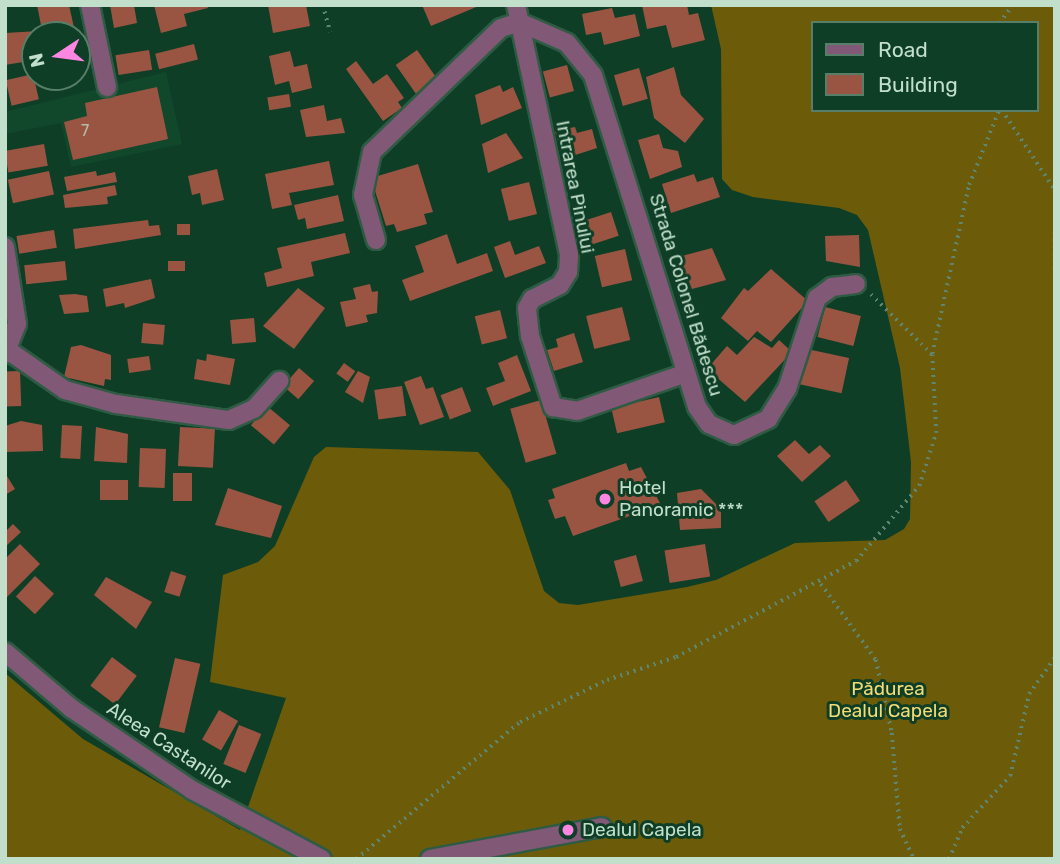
<!DOCTYPE html>
<html>
<head>
<meta charset="utf-8">
<style>
	body { margin:0 }
	#map { position:relative; width:1060px; height:864px; overflow:hidden; background:#0f3e26; font-family:Rubik,sans-serif }
	div>[style] { position:absolute }
	[style*='--x'] { left:calc(var(--x)*1px); top:calc(var(--y)*1px); width:calc(var(--w)*1px); rotate:calc(var(--a)*1deg) }
	.built>* { inset:0; background:#11482c }
	.forest>* { inset:0; background:#6c5c09 }
	.building>* { inset:0; background:#995542; transform-origin:0 0 }
	.path>* { height:3.5px; margin-top:-1.75px; transform-origin:0; background:repeating-linear-gradient(90deg,#5f8670 0 2px,transparent 0 7px) }
	.roads { filter:drop-shadow(2px 0 #2f5b44) drop-shadow(-2px 0 #2f5b44) drop-shadow(0 2px #2f5b44) drop-shadow(0 -2px #2f5b44) }
	.minor>* { height:18px; margin:-9px; padding:0 9px; transform-origin:9px; border-radius:9px; background:#815876 }
	.dots>* { width:19px; height:19px; translate:-50% -50%; box-sizing:border-box; border:4px solid #0f3e26; border-radius:50% }
	span { translate:-50% -50%; white-space:nowrap; text-align:center; line-height:1.15; -webkit-text-stroke:6px #0f3e26; paint-order:stroke }
	.number-label { font-size:16px; color:#b7bca9 }
	.number-label span { -webkit-text-stroke-width:0 }
	.street-label { font-size:19px; color:#c1dfcb }
	.poi-label { font-size:19px; color:#c1dfcb }
	.left { translate:0 -50%; text-align:left }
	.park-label { font-size:19px; color:#f3db75 }
	.frame { position:absolute; inset:0; border:7px solid #c1dfcb; pointer-events:none }
	.legend { position:absolute; left:811px; top:21px; width:228px; height:91px; box-sizing:border-box; background:#0f3e26; border:2px solid #567e68; margin:0; padding:9px 12px; list-style:none; font-size:21px; color:#c1dfcb }
	.legend li { display:flex; align-items:center; gap:14px; height:35px }
	.legend b { width:35px; border:2px solid #567e68 }
	.north { position:absolute; left:21px; top:21px; width:70px; height:70px; box-sizing:border-box; background:#0f3e26; border:2px solid #567e68; border-radius:50%; rotate:257deg; font-size:19px; font-weight:700; line-height:28px; text-align:center; color:#c1dfcb }
	.north::after { content:''; display:block; margin:auto; width:24px; height:32px; background:#fd86e2; clip-path:polygon(50% 0,100% 100%,50% 72%,0 100%) }
</style>
</head>
<body>
<div id="map">
	<div class="built">
		<i style="clip-path:polygon(166px 72px,182px 144px,71px 167px,61px 123px,5px 134px,5px 112px)"></i>
	</div>
	<div class="forest">
		<i style="clip-path:polygon(evenodd,711px 5px,1055px 5px,1055px 859px,5px 859px,5px 673px,83px 739px,240px 830px,286px 698px,210px 682px,223px 575px,258px 562px,275px 546px,314px 457px,326px 447px,478px 452px,510px 490px,544px 591px,559px 603px,578px 605px,687px 587px,716px 580px,795px 543px,885px 540px,904px 529px,910px 519px,911px 462px,900px 368px,868px 230px,857px 215px,839px 208px,753px 197px,732px 190px,722px 179px,721px 49px,711px 5px,813px 23px,1037px 23px,1037px 110px,813px 110px,813px 23px)"></i>
	</div>
	<div class="building">
		<i style="clip-path:polygon(37px 5px,69px 5px,75px 32px,43px 35px)"></i>
		<i style="clip-path:polygon(110px 5px,134px 5px,137px 23px,114px 28px)"></i>
		<i style="clip-path:polygon(154px 5px,207px 5px,208px 8px,184px 14px,187px 26px,161px 33px)"></i>
		<i style="clip-path:polygon(268px 5px,306px 5px,310px 26px,273px 33px)"></i>
		<i style="clip-path:polygon(422px 5px,481px 5px,431px 26px)"></i>
		<i style="clip-path:polygon(642px 5px,687px 5px,689px 15px,698px 13px,705px 40px,672px 48px,666px 25px,647px 29px)"></i>
		<i style="clip-path:polygon(612px 8px,615px 18px,635px 14px,640px 36px,604px 45px,601px 32px,586px 35px,582px 14px)"></i>
		<i style="clip-path:polygon(39px 31px,35px 60px,5px 65px,5px 33px)"></i>
		<i style="left:194px;top:44px;width:16px;height:40px;rotate:76deg"></i>
		<i style="left:149px;top:50px;width:20px;height:34px;rotate:81deg"></i>
		<i style="left:417px;top:50px;width:35px;height:26px;rotate:55deg"></i>
		<i style="clip-path:polygon(290px 51px,294px 67px,307px 64px,312px 88px,292px 93px,289px 81px,275px 85px,269px 56px)"></i>
		<i style="clip-path:polygon(356px 61px,373px 84px,387px 74px,404px 98px,398px 102px,402px 108px,383px 121px,346px 69px)"></i>
		<i style="left:567px;top:65px;width:27px;height:25px;rotate:75deg"></i>
		<i style="clip-path:polygon(674px 67px,681px 95px,704px 119px,685px 143px,654px 118px,646px 77px)"></i>
		<i style="left:639px;top:68px;width:32px;height:26px;rotate:74deg"></i>
		<i style="left:33px;top:74px;width:26px;height:28px;rotate:77deg"></i>
		<i style="clip-path:polygon(500px 85px,503px 92px,513px 87px,522px 108px,481px 125px,475px 95px)"></i>
		<i style="clip-path:polygon(157px 87px,168px 139px,73px 160px,64px 122px,87px 116px,85px 103px)"></i>
		<i style="left:289px;top:94px;width:13px;height:22px;rotate:81deg"></i>
		<i style="clip-path:polygon(324px 105px,327px 121px,341px 118px,345px 133px,306px 137px,300px 110px)"></i>
		<i style="clip-path:polygon(575px 127px,577px 133px,592px 129px,597px 148px,563px 159px,555px 131px)"></i>
		<i style="clip-path:polygon(506px 133px,523px 158px,488px 173px,482px 144px)"></i>
		<i style="clip-path:polygon(659px 134px,663px 148px,678px 151px,682px 167px,650px 179px,638px 140px)"></i>
		<i style="left:44px;top:144px;width:22px;height:40px;rotate:80deg"></i>
		<i style="clip-path:polygon(329px 161px,334px 185px,289px 193px,292px 205px,272px 209px,265px 174px)"></i>
		<i style="clip-path:polygon(418px 164px,433px 212px,424px 214px,427px 224px,397px 232px,394px 224px,386px 226px,371px 178px)"></i>
		<i style="clip-path:polygon(217px 169px,224px 200px,202px 205px,200px 193px,192px 195px,188px 176px)"></i>
		<i style="left:49px;top:171px;width:24px;height:42px;rotate:78deg"></i>
		<i style="clip-path:polygon(96px 171px,97px 176px,115px 172px,117px 182px,67px 191px,64px 177px)"></i>
		<i style="clip-path:polygon(694px 174px,697px 182px,713px 177px,720px 197px,671px 213px,662px 184px)"></i>
		<i style="left:529px;top:182px;width:33px;height:29px;rotate:76deg"></i>
		<i style="clip-path:polygon(115px 185px,117px 195px,107px 197px,108px 204px,65px 208px,63px 195px)"></i>
		<i style="clip-path:polygon(338px 195px,344px 221px,307px 229px,305px 218px,298px 220px,294px 205px)"></i>
		<i style="left:611px;top:212px;width:25px;height:33px;rotate:72deg"></i>
		<i style="clip-path:polygon(148px 220px,149px 226px,159px 225px,161px 235px,75px 249px,73px 229px)"></i>
		<i style="left:177px;top:224px;width:13px;height:11px"></i>
		<i style="left:54px;top:230px;width:18px;height:38px;rotate:81deg"></i>
		<i style="clip-path:polygon(345px 233px,350px 253px,311px 262px,314px 276px,267px 287px,264px 273px,282px 268px,277px 248px)"></i>
		<i style="clip-path:polygon(447px 234px,457px 264px,487px 253px,493px 271px,410px 301px,402px 280px,424px 272px,415px 246px)"></i>
		<i style="clip-path:polygon(859px 235px,860px 267px,826px 261px,825px 236px)"></i>
		<i style="clip-path:polygon(510px 241px,515px 255px,539px 246px,546px 263px,505px 278px,494px 247px)"></i>
		<i style="clip-path:polygon(712px 248px,726px 280px,692px 289px,678px 257px)"></i>
		<i style="left:625px;top:249px;width:32px;height:31px;rotate:77deg"></i>
		<i style="left:65px;top:261px;width:19px;height:41px;rotate:84deg"></i>
		<i style="left:168px;top:261px;width:17px;height:10px"></i>
		<i style="clip-path:polygon(771px 269px,808px 301px,771px 342px,757px 331px,748px 341px,721px 318px,744px 288px,748px 291px)"></i>
		<i style="clip-path:polygon(151px 279px,155px 298px,125px 308px,124px 303px,106px 307px,103px 289px)"></i>
		<i style="clip-path:polygon(370px 284px,372px 292px,378px 291px,377px 313px,366px 315px,368px 322px,346px 327px,340px 302px,356px 299px,353px 288px)"></i>
		<i style="clip-path:polygon(298px 288px,325px 308px,294px 349px,263px 326px)"></i>
		<i style="clip-path:polygon(75px 294px,87px 296px,89px 312px,64px 314px,59px 295px)"></i>
		<i style="left:622px;top:307px;width:34px;height:37px;rotate:76deg"></i>
		<i style="left:825px;top:307px;width:37px;height:31px;rotate:14deg"></i>
		<i style="left:500px;top:310px;width:29px;height:26px;rotate:76deg"></i>
		<i style="left:254px;top:318px;width:24px;height:24px;rotate:85deg"></i>
		<i style="left:143px;top:323px;width:22px;height:20px;rotate:5deg"></i>
		<i style="clip-path:polygon(574px 333px,583px 362px,554px 371px,547px 350px,558px 347px,556px 339px)"></i>
		<i style="clip-path:polygon(754px 337px,772px 348px,779px 340px,792px 352px,745px 402px,707px 369px,727px 346px,737px 355px)"></i>
		<i style="clip-path:polygon(81px 345px,111px 355px,111px 380px,105px 379px,104px 386px,64px 377px,71px 347px)"></i>
		<i style="left:807px;top:349px;width:43px;height:36px;rotate:12deg"></i>
		<i style="clip-path:polygon(207px 354px,235px 359px,230px 385px,194px 379px,197px 359px,206px 361px)"></i>
		<i style="clip-path:polygon(517px 355px,531px 391px,493px 406px,486px 388px,505px 381px,498px 363px)"></i>
		<i style="left:149px;top:356px;width:14px;height:22px;rotate:82deg"></i>
		<i style="left:344px;top:363px;width:14px;height:13px;rotate:36deg"></i>
		<i style="left:299px;top:368px;width:20px;height:24px;rotate:41deg"></i>
		<i style="left:20px;top:371px;width:35px;height:15px;rotate:88deg"></i>
		<i style="clip-path:polygon(358px 371px,370px 377px,363px 403px,345px 392px)"></i>
		<i style="clip-path:polygon(421px 376px,426px 389px,433px 387px,444px 417px,420px 425px,404px 382px)"></i>
		<i style="left:402px;top:386px;width:30px;height:28px;rotate:82deg"></i>
		<i style="left:462px;top:387px;width:26px;height:23px;rotate:69deg"></i>
		<i style="left:659px;top:397px;width:26px;height:49px;rotate:77deg"></i>
		<i style="left:541px;top:400px;width:56px;height:32px;rotate:74deg"></i>
		<i style="left:267px;top:406px;width:30px;height:25px;rotate:40deg"></i>
		<i style="clip-path:polygon(21px 421px,42px 425px,43px 451px,6px 452px,5px 426px)"></i>
		<i style="left:62px;top:425px;width:20px;height:33px;rotate:3deg"></i>
		<i style="clip-path:polygon(96px 427px,128px 434px,127px 463px,94px 461px)"></i>
		<i style="left:180px;top:427px;width:35px;height:39px;rotate:3deg"></i>
		<i style="clip-path:polygon(795px 440px,809px 454px,820px 445px,831px 456px,802px 482px,777px 456px)"></i>
		<i style="left:140px;top:448px;width:26px;height:39px;rotate:2deg"></i>
		<i style="clip-path:polygon(626px 463px,629px 471px,641px 467px,661px 505px,573px 536px,565px 516px,555px 519px,548px 500px,555px 498px,552px 489px)"></i>
		<i style="clip-path:polygon(5px 473px,15px 489px,5px 495px)"></i>
		<i style="left:173px;top:473px;width:19px;height:28px"></i>
		<i style="left:128px;top:480px;width:20px;height:28px;rotate:90deg"></i>
		<i style="left:846px;top:480px;width:25px;height:38px;rotate:56deg"></i>
		<i style="clip-path:polygon(228px 488px,282px 506px,271px 538px,215px 525px)"></i>
		<i style="clip-path:polygon(701px 489px,721px 509px,721px 528px,680px 530px,677px 493px)"></i>
		<i style="clip-path:polygon(13px 524px,21px 532px,5px 547px,5px 532px)"></i>
		<i style="clip-path:polygon(20px 544px,40px 564px,5px 599px,5px 559px)"></i>
		<i style="left:705px;top:544px;width:33px;height:41px;rotate:81deg"></i>
		<i style="left:636px;top:555px;width:27px;height:23px;rotate:75deg"></i>
		<i style="left:171px;top:571px;width:16px;height:22px;rotate:18deg"></i>
		<i style="left:35px;top:576px;width:26px;height:28px;rotate:43deg"></i>
		<i style="clip-path:polygon(106px 577px,152px 602px,136px 629px,94px 595px)"></i>
		<i style="left:112px;top:657px;width:31px;height:36px;rotate:37deg"></i>
		<i style="left:175px;top:658px;width:26px;height:71px;rotate:13deg"></i>
		<i style="left:219px;top:710px;width:22px;height:34px;rotate:30deg"></i>
		<i style="left:239px;top:725px;width:24px;height:42px;rotate:22deg"></i>
	</div>
	<div class="path">
		<i style="--x:323;--y:5;--w:28;--a:75"></i>
		<i style="--x:999;--y:23;--w:23;--a:-52"></i>
		<i style="--x:1002;--y:110;--w:96;--a:56.5"></i>
		<i style="--x:1055;--y:232;--w:39;--a:90"></i>
		<i style="--x:932;--y:354;--w:173;--a:-77.7"></i>
		<i style="--x:969;--y:185;--w:81;--a:-68.2"></i>
		<i style="--x:821;--y:584;--w:94;--a:54.1"></i>
		<i style="--x:876;--y:660;--w:75;--a:77.6"></i>
		<i style="--x:892;--y:733;--w:96;--a:85.2"></i>
		<i style="--x:900;--y:829;--w:33;--a:65"></i>
		<i style="--x:356;--y:859;--w:214;--a:-39.9"></i>
		<i style="--x:520;--y:722;--w:97;--a:-25.8"></i>
		<i style="--x:607;--y:680;--w:73;--a:-18.4"></i>
		<i style="--x:676;--y:657;--w:204;--a:-28.1"></i>
		<i style="--x:856;--y:561;--w:98;--a:-50"></i>
		<i style="--x:919;--y:486;--w:56;--a:-72.2"></i>
		<i style="--x:936;--y:433;--w:78;--a:-92.9"></i>
		<i style="--x:932;--y:355;--w:88;--a:-135.5"></i>
		<i style="--x:949;--y:859;--w:34;--a:-67"></i>
		<i style="--x:962;--y:828;--w:71;--a:-47.3"></i>
		<i style="--x:1010;--y:776;--w:84;--a:-77"></i>
		<i style="--x:1029;--y:694;--w:45;--a:-54.9"></i>
	</div>
	<div class="roads">
		<div class="minor">
			<i style="--x:90;--y:5;--w:84;--a:78.3"></i>
			<i style="--x:516;--y:5;--w:256;--a:78"></i>
			<i style="--x:569;--y:255;--w:17;--a:93"></i>
			<i style="--x:568;--y:272;--w:15;--a:122"></i>
			<i style="--x:560;--y:285;--w:31;--a:153"></i>
			<i style="--x:532;--y:299;--w:10;--a:119"></i>
			<i style="--x:527;--y:308;--w:28;--a:84"></i>
			<i style="--x:530;--y:336;--w:75;--a:72.1"></i>
			<i style="--x:553;--y:407;--w:24;--a:9"></i>
			<i style="--x:577;--y:411;--w:115;--a:-19.2"></i>
			<i style="--x:376;--y:240;--w:47;--a:-106.1"></i>
			<i style="--x:363;--y:195;--w:44;--a:-78.2"></i>
			<i style="--x:372;--y:152;--w:179;--a:-43.9"></i>
			<i style="--x:501;--y:28;--w:19;--a:-18"></i>
			<i style="--x:519;--y:22;--w:52;--a:23.6"></i>
			<i style="--x:567;--y:43;--w:41;--a:50.9"></i>
			<i style="--x:593;--y:75;--w:348;--a:72.6"></i>
			<i style="--x:697;--y:407;--w:21;--a:55"></i>
			<i style="--x:709;--y:424;--w:27;--a:24"></i>
			<i style="--x:734;--y:435;--w:38;--a:-25"></i>
			<i style="--x:768;--y:419;--w:36;--a:-58"></i>
			<i style="--x:787;--y:389;--w:96;--a:-71.8"></i>
			<i style="--x:817;--y:298;--w:19;--a:-36"></i>
			<i style="--x:832;--y:287;--w:24;--a:-7"></i>
			<i style="--x:5;--y:247;--w:78;--a:81.1"></i>
			<i style="--x:17;--y:324;--w:32;--a:112"></i>
			<i style="--x:9;--y:351;--w:68;--a:34.9"></i>
			<i style="--x:65;--y:390;--w:53;--a:15.4"></i>
			<i style="--x:116;--y:404;--w:114;--a:8.1"></i>
			<i style="--x:229;--y:420;--w:27;--a:-24"></i>
			<i style="--x:254;--y:409;--w:38;--a:-48"></i>
			<i style="--x:5;--y:652;--w:87;--a:40.3"></i>
			<i style="--x:71;--y:708;--w:146;--a:34.1"></i>
			<i style="--x:192;--y:790;--w:147;--a:28"></i>
			<i style="--x:430;--y:859;--w:175;--a:-10.5"></i>
		</div>
	</div>
	<div class="dots">
		<i style="left:605px;top:499px;background:#fd86e2"></i>
		<i style="left:568px;top:830px;background:#fd86e2"></i>
	</div>
	<div class="number-label">
		<span style="left:85px;top:131px">7</span>
	</div>
	<div class="street-label">
		<span style="left:575px;top:187px;rotate:79deg">Intrarea Pinului</span>
		<span style="left:686px;top:295px;rotate:73deg">Strada Colonel Bădescu</span>
		<span style="left:169px;top:746px;rotate:33deg">Aleea Castanilor</span>
	</div>
	<div class="poi-label">
		<span class="left" style="left:619px;top:499px">Hotel<br>Panoramic ***</span>
		<span class="left" style="left:582px;top:830px">Dealul Capela</span>
	</div>
	<div class="park-label">
		<span style="left:888px;top:700px">Pădurea<br>Dealul Capela</span>
	</div>
	<div class="frame"></div>
	<ul class="legend">
	<li><b style="height:9px;background:#815876"></b>Road</li>
	<li><b style="height:19px;background:#995542"></b>Building</li>
	</ul>
	<div class="north">N</div>
</div>
</body>
</html>
